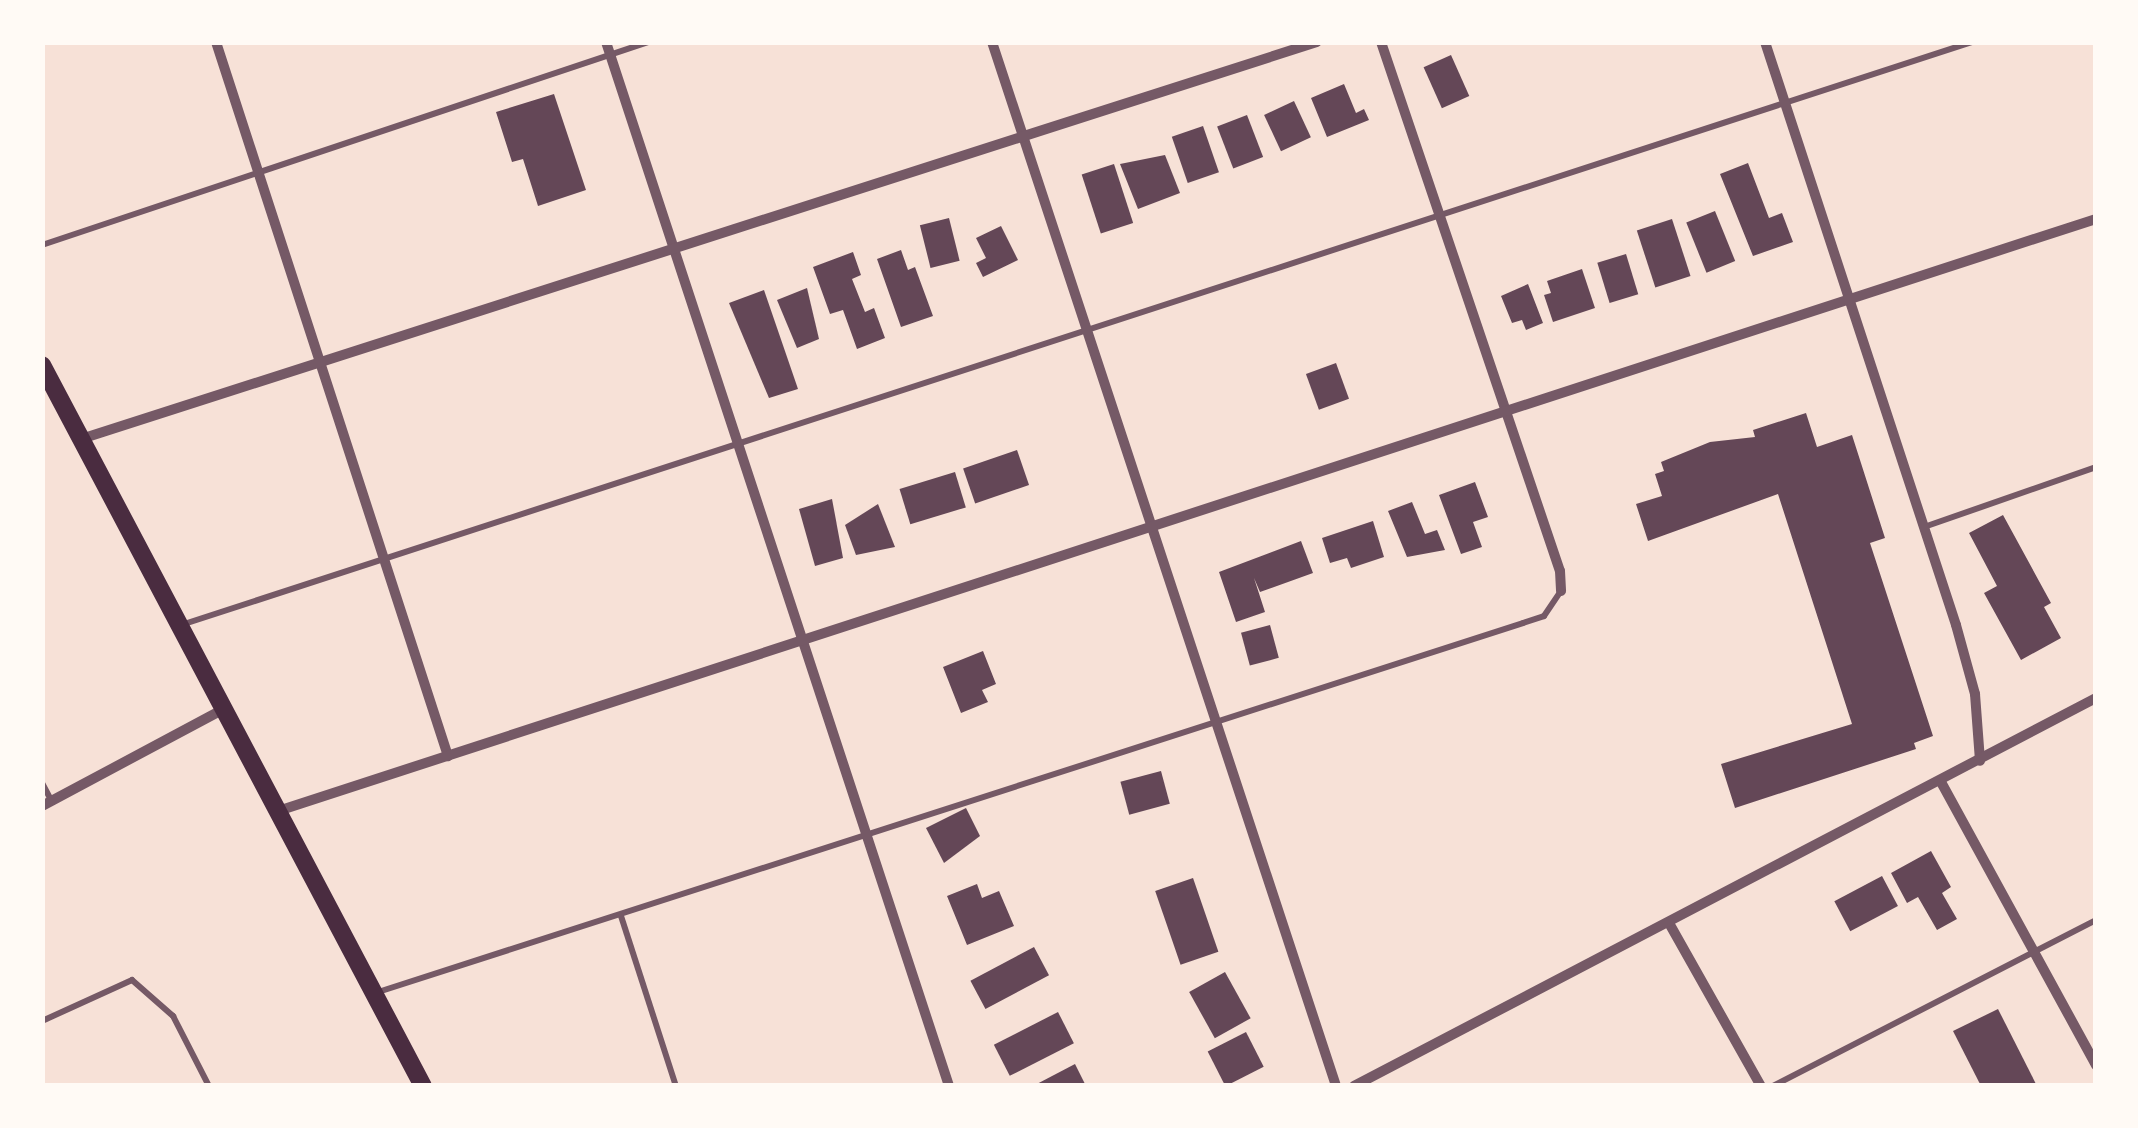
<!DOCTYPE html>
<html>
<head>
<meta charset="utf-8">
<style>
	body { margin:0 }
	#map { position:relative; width:2138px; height:1128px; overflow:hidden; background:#f7e1d7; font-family:Signika,sans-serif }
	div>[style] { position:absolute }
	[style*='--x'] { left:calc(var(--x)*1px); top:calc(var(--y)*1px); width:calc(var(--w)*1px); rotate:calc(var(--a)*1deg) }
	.building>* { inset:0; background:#644757; transform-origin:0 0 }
	.service>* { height:6px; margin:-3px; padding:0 3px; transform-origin:3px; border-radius:3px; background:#755966 }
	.minor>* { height:10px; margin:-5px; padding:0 5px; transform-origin:5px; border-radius:5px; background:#755966 }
	.secondary>* { height:18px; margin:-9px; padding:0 9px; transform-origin:9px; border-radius:9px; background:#4a2c40 }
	span { translate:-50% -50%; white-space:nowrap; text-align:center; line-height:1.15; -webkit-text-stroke:9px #fffaf5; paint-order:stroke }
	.frame { position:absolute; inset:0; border:45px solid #fffaf5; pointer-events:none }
</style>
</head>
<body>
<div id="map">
	<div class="building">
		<i style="left:1451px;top:55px;width:45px;height:30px;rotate:66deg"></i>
		<i style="clip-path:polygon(1344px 84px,1356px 113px,1364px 109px,1369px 120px,1327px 137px,1311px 98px)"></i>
		<i style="clip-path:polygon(554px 94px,586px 190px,538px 206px,523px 159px,512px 162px,496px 112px)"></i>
		<i style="left:1294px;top:101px;width:40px;height:33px;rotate:65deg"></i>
		<i style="left:1247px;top:115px;width:45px;height:32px;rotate:69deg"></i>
		<i style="left:1203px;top:126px;width:49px;height:33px;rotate:71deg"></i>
		<i style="clip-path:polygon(1165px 155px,1180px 193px,1138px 209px,1120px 164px)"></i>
		<i style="clip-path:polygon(1748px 163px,1769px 218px,1782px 213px,1793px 242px,1753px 256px,1720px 174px)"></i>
		<i style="left:1114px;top:164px;width:62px;height:34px;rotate:72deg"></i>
		<i style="left:1715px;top:211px;width:54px;height:31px;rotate:68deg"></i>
		<i style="left:949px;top:218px;width:44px;height:30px;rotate:76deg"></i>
		<i style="left:1672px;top:219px;width:60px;height:37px;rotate:72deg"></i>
		<i style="clip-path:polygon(1001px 226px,1018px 260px,983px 277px,976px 263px,986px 258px,976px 238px)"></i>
		<i style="clip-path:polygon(901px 250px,908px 270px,915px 267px,933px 316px,901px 327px,877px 259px)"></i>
		<i style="clip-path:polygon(853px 252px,861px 275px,852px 279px,865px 312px,874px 308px,885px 338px,857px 349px,843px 310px,830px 314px,813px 267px)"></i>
		<i style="left:1626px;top:254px;width:42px;height:30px;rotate:73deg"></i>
		<i style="clip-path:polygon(1582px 269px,1595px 308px,1553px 322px,1544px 295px,1551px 293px,1547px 281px)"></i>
		<i style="clip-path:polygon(1528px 284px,1543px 323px,1526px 330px,1522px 320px,1512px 323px,1501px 296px)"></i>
		<i style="clip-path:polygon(807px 288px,819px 339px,797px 348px,777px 300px)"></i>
		<i style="clip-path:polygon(764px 290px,798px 389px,769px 398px,729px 303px)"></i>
		<i style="left:1336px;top:363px;width:38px;height:32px;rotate:70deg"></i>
		<i style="clip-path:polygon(1806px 413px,1817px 447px,1852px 435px,1885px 538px,1870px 543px,1933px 736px,1914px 743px,1916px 749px,1735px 808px,1721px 764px,1852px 724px,1778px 494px,1648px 541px,1636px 504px,1662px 496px,1655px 474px,1664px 471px,1661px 462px,1710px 442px,1755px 437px,1753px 430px)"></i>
		<i style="left:1017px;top:450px;width:37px;height:57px;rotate:71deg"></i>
		<i style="left:955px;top:472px;width:37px;height:58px;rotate:73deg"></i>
		<i style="clip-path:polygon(1475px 482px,1488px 517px,1473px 522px,1482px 547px,1461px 554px,1439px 495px)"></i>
		<i style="clip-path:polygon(832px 499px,843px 558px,815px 566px,799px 509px)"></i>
		<i style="clip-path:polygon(1412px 502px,1425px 534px,1437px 530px,1445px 550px,1407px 557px,1388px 511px)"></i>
		<i style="clip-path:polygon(878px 504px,895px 547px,856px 555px,845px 525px)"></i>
		<i style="clip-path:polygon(2003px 515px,2051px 603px,2044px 607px,2061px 638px,2021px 660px,1984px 593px,1997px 586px,1969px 533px)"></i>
		<i style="clip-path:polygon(1373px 521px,1384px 557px,1351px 568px,1347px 558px,1330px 563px,1322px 538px)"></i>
		<i style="clip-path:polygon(1301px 541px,1313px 573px,1260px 592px,1254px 578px,1265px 612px,1236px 622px,1219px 572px)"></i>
		<i style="left:1270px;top:625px;width:34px;height:30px;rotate:75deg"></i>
		<i style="clip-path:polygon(983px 651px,996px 684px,982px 690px,988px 702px,961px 713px,943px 667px)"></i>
		<i style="left:1161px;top:771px;width:34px;height:42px;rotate:75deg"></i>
		<i style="clip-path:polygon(966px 808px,980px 836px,944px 863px,926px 828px)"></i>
		<i style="clip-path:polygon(1931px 851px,1951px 887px,1942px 893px,1957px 919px,1937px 930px,1918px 897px,1907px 903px,1891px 873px)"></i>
		<i style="left:1882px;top:876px;width:34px;height:54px;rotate:62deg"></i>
		<i style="left:1193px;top:878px;width:78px;height:40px;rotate:71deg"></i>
		<i style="clip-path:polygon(977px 884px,982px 898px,999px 891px,1014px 926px,967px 945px,947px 896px)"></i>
		<i style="left:1034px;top:947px;width:32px;height:72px;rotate:62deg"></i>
		<i style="left:1225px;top:972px;width:53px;height:41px;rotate:61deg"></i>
		<i style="clip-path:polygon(1998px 1009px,2037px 1086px,1981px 1086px,1953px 1031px)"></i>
		<i style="left:1058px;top:1012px;width:35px;height:72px;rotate:63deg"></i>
		<i style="left:1246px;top:1032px;width:39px;height:43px;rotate:63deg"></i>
		<i style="clip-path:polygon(1075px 1064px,1086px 1086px,1033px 1086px)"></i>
	</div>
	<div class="service">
		<i style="--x:42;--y:245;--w:639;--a:-18.52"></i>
		<i style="--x:1924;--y:527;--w:182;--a:-19.2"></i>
		<i style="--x:181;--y:625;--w:1883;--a:-18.03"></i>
		<i style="--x:42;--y:783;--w:19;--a:62"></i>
		<i style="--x:621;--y:916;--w:179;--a:72.1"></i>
		<i style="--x:375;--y:993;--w:1206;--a:-17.86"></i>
		<i style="--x:1523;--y:623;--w:22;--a:-18"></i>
		<i style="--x:1544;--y:616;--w:30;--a:-56"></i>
		<i style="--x:42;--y:1021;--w:99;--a:-24.5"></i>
		<i style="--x:132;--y:980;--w:55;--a:41.3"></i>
		<i style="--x:173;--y:1016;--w:79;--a:62.8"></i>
		<i style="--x:1773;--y:1086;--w:363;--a:-27.2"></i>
	</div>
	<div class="minor">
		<i style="--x:216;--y:42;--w:751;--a:72"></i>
		<i style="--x:606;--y:42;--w:1099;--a:71.81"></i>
		<i style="--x:992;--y:42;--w:1099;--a:71.76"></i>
		<i style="--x:1381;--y:42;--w:558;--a:71.31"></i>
		<i style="--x:1560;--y:571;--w:20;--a:87"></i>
		<i style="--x:1765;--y:42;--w:613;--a:71.86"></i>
		<i style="--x:1956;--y:625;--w:72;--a:74.6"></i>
		<i style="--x:1975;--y:694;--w:67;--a:85.7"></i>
		<i style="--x:81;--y:439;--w:1298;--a:-17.81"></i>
		<i style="--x:1941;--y:782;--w:323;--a:61.3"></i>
		<i style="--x:42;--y:806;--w:206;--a:-28.1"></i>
		<i style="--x:278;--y:811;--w:1912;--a:-18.04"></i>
		<i style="--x:1669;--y:923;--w:187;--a:60.6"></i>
		<i style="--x:1354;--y:1086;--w:837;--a:-27.61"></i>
	</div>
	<div class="secondary">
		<i style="--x:42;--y:365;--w:815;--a:62.15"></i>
	</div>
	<div class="frame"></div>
</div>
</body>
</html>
